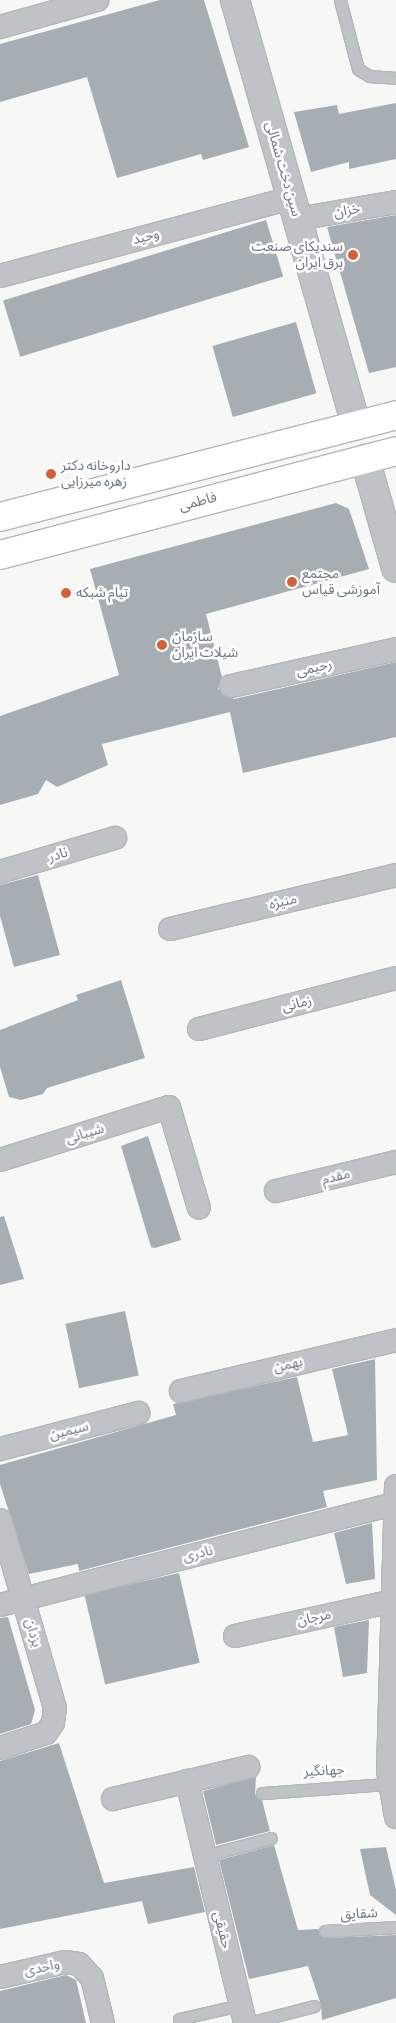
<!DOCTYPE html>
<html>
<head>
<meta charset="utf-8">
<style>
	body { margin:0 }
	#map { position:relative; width:396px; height:2023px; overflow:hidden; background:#f7f7f5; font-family:"Sofia Sans Condensed","Noto Sans Arabic",sans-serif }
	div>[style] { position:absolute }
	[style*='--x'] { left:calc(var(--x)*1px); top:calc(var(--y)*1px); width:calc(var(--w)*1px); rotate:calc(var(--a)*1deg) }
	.building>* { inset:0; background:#a7aeb3; transform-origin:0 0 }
	.roads { filter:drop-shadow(1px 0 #b2b7ba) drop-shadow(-1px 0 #b2b7ba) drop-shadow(0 1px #b2b7ba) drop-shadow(0 -1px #b2b7ba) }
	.service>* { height:11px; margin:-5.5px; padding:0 5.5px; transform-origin:5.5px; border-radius:5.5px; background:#bfc3c6 }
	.minor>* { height:22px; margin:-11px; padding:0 11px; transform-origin:11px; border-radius:11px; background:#bfc3c6 }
	.tertiary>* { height:28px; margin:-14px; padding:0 14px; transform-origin:14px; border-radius:14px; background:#bfc3c6 }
	.primary>* { height:28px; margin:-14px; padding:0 14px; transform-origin:14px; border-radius:14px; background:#fff }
	.dots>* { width:14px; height:14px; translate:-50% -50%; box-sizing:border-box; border:2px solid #fff; border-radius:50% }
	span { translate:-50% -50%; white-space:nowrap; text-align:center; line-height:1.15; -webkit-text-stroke:5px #fff; paint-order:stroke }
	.street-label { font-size:14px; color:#697783 }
	.poi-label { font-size:14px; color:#697783 }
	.right { translate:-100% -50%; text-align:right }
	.left { translate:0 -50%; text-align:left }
</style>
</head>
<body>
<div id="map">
	<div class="building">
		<i style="clip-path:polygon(160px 0,204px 0,249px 147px,203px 160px,201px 154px,117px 178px,87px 77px,0 102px,0 44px)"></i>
		<i style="clip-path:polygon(396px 103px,396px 159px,349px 169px,349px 162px,311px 172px,294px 112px,337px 105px,339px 114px)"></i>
		<i style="clip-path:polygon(396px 215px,396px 367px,369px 373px,327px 227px)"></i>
		<i style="left:266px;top:220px;width:59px;height:275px;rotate:73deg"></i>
		<i style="left:296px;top:322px;width:74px;height:87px;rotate:74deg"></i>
		<i style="clip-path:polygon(336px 503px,349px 509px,369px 569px,206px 614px,222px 677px,218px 689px,234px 699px,396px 662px,396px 737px,243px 773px,230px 712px,102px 744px,108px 765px,57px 787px,46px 780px,38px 794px,0 805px,0 716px,119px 675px,90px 569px)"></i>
		<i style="clip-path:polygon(38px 875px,60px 955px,14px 967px,0 916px,0 885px)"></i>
		<i style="clip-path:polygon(121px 980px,145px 1058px,47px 1088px,43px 1094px,21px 1100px,9px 1097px,0 1067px,0 1030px,78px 1000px,76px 995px)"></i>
		<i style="clip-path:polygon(148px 1136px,181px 1240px,155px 1248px,151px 1247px,121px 1146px)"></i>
		<i style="clip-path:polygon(4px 1216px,24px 1279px,0 1285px,0 1217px)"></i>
		<i style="left:125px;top:1311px;width:66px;height:61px;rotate:78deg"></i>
		<i style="clip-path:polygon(375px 1359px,377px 1480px,323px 1491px,327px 1507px,79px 1571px,78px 1564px,29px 1574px,0 1484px,0 1465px,176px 1415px,173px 1404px,297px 1377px,313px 1442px,348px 1435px,332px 1369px)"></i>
		<i style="clip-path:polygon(372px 1523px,375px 1579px,346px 1584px,334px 1533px)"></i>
		<i style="left:179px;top:1573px;width:92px;height:97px;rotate:77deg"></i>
		<i style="clip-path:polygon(8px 1617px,35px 1710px,31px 1724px,0 1734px,0 1618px)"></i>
		<i style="clip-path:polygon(369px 1620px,367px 1673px,343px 1677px,334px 1627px)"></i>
		<i style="clip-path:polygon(59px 1743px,104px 1883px,194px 1867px,205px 1912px,148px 1924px,142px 1901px,0 1929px,0 1761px)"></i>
		<i style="clip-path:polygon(256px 1777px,255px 1794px,262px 1800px,270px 1831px,216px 1845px,203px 1791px)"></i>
		<i style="clip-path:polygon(274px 1845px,298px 1930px,318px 1929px,325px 1938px,396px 1935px,396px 1998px,322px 2020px,321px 2005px,308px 1966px,249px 1979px,219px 1860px)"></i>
		<i style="clip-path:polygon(386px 1847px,396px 1890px,396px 1915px,370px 1895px,360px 1849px)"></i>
		<i style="clip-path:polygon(66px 1975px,76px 1980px,86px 2023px,0 2023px,0 1991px)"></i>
	</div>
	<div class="roads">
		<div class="service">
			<i style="--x:340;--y:0;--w:71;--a:75.4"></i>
			<i style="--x:358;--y:69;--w:13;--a:32"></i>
			<i style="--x:369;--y:76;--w:27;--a:4"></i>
			<i style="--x:262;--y:1793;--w:126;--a:-4.1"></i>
			<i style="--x:204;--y:1856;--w:69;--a:-15"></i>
			<i style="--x:325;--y:1931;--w:71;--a:-3.2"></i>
			<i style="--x:179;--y:2019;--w:63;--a:-12.9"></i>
			<i style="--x:248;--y:2023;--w:68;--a:-14.4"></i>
		</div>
		<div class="minor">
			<i style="--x:0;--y:27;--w:101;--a:-15.6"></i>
			<i style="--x:297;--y:219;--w:100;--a:-9.7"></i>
			<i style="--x:0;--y:276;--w:301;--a:-15"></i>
			<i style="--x:231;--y:686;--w:169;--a:-12.6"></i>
			<i style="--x:0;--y:872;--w:120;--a:-16.5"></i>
			<i style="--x:170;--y:929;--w:232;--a:-13.4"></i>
			<i style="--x:199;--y:1029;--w:203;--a:-14.5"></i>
			<i style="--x:0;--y:1160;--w:177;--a:-17.4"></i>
			<i style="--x:169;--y:1107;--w:105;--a:73.5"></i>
			<i style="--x:276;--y:1191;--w:123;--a:-13.6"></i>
			<i style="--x:181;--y:1391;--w:221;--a:-13.3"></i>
			<i style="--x:0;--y:1449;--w:143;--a:-14.6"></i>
			<i style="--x:396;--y:1486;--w:285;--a:91.6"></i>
			<i style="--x:388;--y:1771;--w:47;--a:80.1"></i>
			<i style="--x:0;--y:1520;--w:196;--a:73.7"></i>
			<i style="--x:55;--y:1708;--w:15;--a:98"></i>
			<i style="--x:53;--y:1723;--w:12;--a:125"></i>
			<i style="--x:46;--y:1733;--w:48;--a:161.9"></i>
			<i style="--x:0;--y:1605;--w:409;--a:-14.4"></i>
			<i style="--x:235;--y:1636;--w:162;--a:-12.5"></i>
			<i style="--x:187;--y:1781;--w:249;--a:76.5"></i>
			<i style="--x:113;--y:1799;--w:139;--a:-13.3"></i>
			<i style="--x:0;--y:1977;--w:67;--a:-13"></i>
			<i style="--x:65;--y:1962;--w:14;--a:8"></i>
			<i style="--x:79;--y:1964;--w:19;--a:47"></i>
			<i style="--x:92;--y:1978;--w:46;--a:76.3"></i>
		</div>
		<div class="tertiary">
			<i style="--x:235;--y:0;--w:442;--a:74.1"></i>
			<i style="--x:365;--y:459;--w:113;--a:74.1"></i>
		</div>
		<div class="primary">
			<i style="--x:0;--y:517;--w:409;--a:-14.4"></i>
			<i style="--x:0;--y:555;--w:409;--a:-14.7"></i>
		</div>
	</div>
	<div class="dots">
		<i style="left:353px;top:255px;background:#d2613a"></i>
		<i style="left:51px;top:474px;background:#d2613a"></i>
		<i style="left:292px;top:582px;background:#d2613a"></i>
		<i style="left:66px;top:593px;background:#d2613a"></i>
		<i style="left:162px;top:645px;background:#d2613a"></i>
	</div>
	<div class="street-label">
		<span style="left:283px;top:169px;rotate:74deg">سین دخت شمالی</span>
		<span style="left:347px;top:211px;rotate:-10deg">خزان</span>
		<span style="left:146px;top:237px;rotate:-15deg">وحید</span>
		<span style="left:198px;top:502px;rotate:-15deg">فاطمی</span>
		<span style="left:314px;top:668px;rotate:-13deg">رحیمی</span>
		<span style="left:58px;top:855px;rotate:-17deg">نادر</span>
		<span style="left:283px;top:902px;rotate:-13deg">منیژه</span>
		<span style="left:297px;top:1004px;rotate:-14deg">زمانی</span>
		<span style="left:85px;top:1134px;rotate:-17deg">شیبانی</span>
		<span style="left:336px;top:1177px;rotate:-14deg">مقدم</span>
		<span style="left:288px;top:1365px;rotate:-13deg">بهمن</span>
		<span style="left:69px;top:1431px;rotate:-14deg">سیمین</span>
		<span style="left:198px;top:1554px;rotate:-14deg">نادری</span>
		<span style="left:314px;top:1618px;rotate:-12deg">مرجان</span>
		<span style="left:33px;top:1633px;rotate:74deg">یزدان</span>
		<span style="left:324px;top:1771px;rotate:-3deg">جهانگیر</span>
		<span style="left:359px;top:1914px;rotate:-3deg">شقایق</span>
		<span style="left:222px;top:1930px;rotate:76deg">حقیقی</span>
		<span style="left:42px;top:1968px;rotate:-12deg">واحدی</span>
	</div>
	<div class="poi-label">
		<span class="right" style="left:343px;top:255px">سندیکای صنعت<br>برق ایران</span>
		<span class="left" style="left:61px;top:474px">داروخانه دکتر<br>زهره میرزایی</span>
		<span class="left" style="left:302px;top:582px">مجتمع<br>آموزشی قیاس</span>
		<span class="left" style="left:76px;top:593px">تیام شبکه</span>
		<span class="left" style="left:172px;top:645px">سازمان<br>شیلات ایران</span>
	</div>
</div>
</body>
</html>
